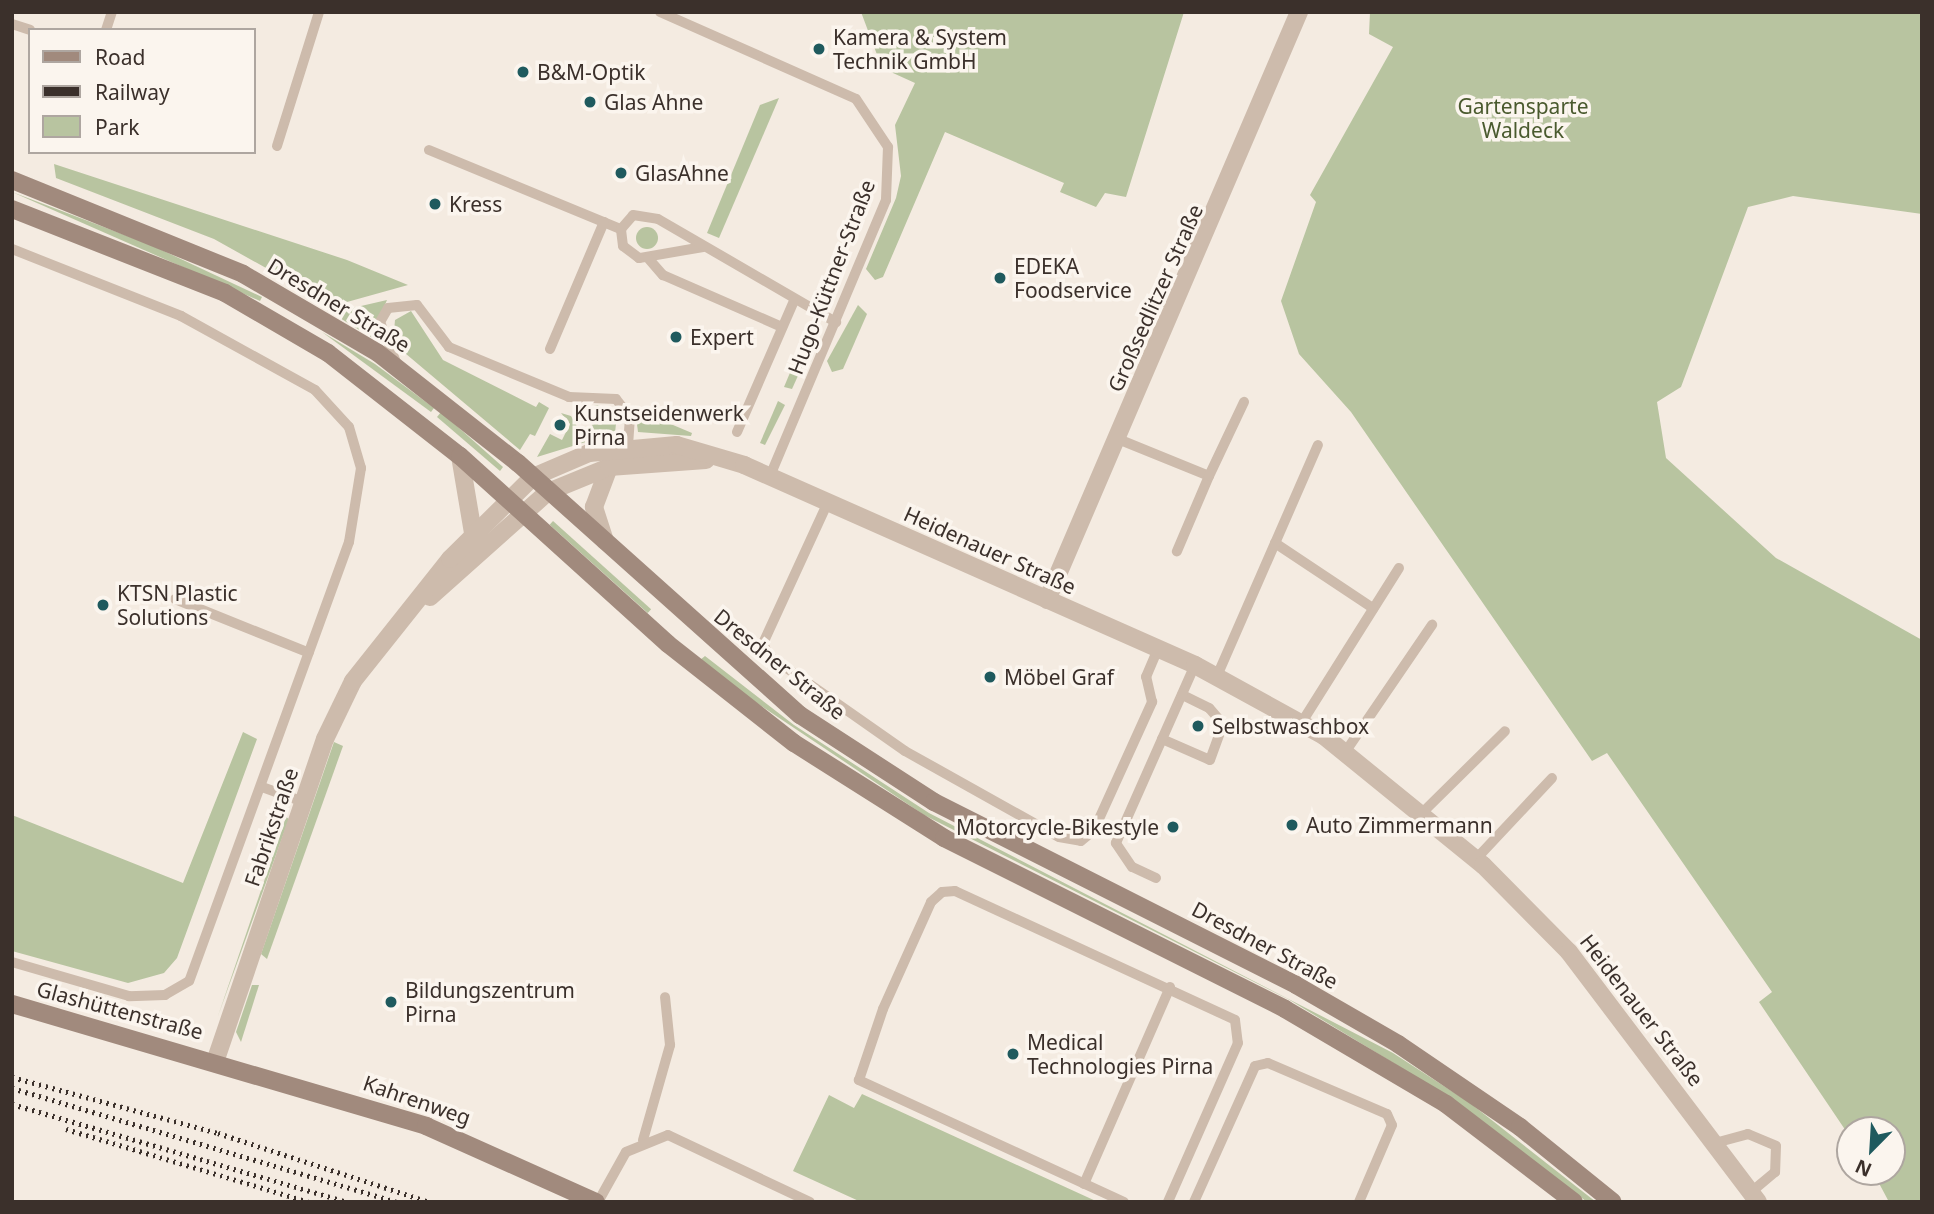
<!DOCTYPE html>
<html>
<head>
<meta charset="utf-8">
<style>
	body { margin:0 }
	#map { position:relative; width:1934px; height:1214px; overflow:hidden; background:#f4ebe1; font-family:"Noto Sans",sans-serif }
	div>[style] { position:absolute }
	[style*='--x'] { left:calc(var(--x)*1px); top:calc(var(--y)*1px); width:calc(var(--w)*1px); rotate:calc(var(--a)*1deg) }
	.green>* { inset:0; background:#b8c4a0; transform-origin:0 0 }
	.round { border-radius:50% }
	.lane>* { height:10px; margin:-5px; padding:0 5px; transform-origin:5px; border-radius:5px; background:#cdbbac }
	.street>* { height:18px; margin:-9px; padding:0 9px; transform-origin:9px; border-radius:9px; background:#cdbbac }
	.secondary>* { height:18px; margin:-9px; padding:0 9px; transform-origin:9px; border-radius:9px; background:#a18a7d }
	.rail>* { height:5px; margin-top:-2.5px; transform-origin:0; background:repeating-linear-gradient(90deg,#3b302b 0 2px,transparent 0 7px) }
	.dots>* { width:19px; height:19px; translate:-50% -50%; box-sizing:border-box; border:4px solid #fbf5ee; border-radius:50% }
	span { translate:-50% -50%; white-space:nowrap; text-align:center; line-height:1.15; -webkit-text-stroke:7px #fbf5ee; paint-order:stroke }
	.poi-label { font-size:21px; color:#3b302b }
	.left { translate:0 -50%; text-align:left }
	.right { translate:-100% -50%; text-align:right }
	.park-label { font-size:21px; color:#4a5a2e }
	.street-label { font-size:21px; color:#3b302b }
	.frame { position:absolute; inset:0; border:14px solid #3b302b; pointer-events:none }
	.legend { position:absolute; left:28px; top:28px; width:228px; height:126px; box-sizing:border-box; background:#fbf5ee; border:2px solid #aea6a0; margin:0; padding:9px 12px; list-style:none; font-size:21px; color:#3b302b }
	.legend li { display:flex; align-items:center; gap:14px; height:35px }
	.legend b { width:35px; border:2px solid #aea6a0 }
	.north { position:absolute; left:1836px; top:1116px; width:70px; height:70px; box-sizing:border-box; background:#fbf5ee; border:2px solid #aea6a0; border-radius:50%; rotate:204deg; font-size:19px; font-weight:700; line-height:28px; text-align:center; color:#3b302b }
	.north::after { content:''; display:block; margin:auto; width:24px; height:32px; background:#1f5a5e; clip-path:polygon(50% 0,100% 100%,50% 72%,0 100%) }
</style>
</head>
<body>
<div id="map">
	<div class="green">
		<i style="clip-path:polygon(861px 12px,1184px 12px,1126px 197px,1105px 193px,1096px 207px,1060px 192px,1064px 183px,945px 132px,883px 277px,875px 280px,866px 269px,896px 198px,901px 176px,895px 125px,915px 83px,882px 68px)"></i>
		<i style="clip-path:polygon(1370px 12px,1922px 12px,1922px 214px,1793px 196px,1748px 207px,1681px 387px,1657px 402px,1666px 458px,1776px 558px,1922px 640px,1922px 1202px,1889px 1202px,1873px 1172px,1892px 1172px,1892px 1130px,1850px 1130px,1850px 1137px,1759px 1002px,1772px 992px,1607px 753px,1592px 761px,1351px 412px,1299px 354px,1281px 301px,1316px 202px,1310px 195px,1393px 47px,1369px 34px)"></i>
		<i style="clip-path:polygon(779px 98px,719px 238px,707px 233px,760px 105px)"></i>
		<i style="clip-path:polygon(54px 164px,347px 260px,408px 285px,347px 302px,325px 301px,214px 239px,56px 178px)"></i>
		<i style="clip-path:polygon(12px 192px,151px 245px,262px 297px,260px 301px)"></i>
		<i class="round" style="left:636px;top:227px;width:22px;height:22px"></i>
		<i style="clip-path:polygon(387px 300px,371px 337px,325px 309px,348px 309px)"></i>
		<i style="clip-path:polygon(858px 305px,867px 314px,843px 369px,832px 372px,827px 361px)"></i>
		<i style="clip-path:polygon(411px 311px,443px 360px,536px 407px,539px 402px,549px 408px,535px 436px,530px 434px,520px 450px,393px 343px,395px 320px)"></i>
		<i style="clip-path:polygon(810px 325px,815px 338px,792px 389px,784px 387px)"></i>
		<i style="clip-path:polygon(322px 332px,375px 364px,434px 408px,431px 412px)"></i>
		<i style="clip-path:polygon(778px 401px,785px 405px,765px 445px,760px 443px)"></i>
		<i style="clip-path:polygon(598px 405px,617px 414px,615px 433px,537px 457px,550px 434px,562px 440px,570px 424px,561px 413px,571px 416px,580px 432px,593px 427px,585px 408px)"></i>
		<i style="clip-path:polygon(635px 409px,692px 433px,691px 436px,638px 432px)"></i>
		<i style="clip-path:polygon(441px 412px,503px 467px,500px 471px,437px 417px)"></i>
		<i style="left:553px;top:521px;width:132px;height:5px;rotate:42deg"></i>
		<i style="clip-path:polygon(705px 656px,794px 725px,929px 813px,1393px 1053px,1470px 1103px,1596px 1202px,1587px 1202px,1451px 1098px,1288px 999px,924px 815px,742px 693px,700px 660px)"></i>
		<i style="clip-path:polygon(243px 732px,257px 739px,177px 958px,164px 973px,128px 983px,12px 951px,12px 815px,183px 883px)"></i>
		<i style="clip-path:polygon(334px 742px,343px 746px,267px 959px,261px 954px)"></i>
		<i style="clip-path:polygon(286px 817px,289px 819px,218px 1016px)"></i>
		<i style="clip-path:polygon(252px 985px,259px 985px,241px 1042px,236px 1032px)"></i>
		<i style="clip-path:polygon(862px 1094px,1098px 1202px,861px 1202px,793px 1171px,829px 1095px,854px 1108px)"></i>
	</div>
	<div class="lane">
		<i style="--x:660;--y:12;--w:214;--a:23.9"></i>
		<i style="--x:856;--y:99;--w:58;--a:56.3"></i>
		<i style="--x:888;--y:147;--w:53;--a:92.2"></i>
		<i style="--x:886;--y:200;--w:299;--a:112.8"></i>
		<i style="--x:12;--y:24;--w:19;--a:18"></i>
		<i style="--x:106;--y:30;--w:19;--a:-72"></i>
		<i style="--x:277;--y:146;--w:140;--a:-72.6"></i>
		<i style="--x:429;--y:150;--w:208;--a:22.4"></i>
		<i style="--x:703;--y:247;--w:65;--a:170.2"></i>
		<i style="--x:639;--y:258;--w:20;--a:-143"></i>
		<i style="--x:623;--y:246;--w:17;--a:-97"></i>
		<i style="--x:621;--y:229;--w:18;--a:-49"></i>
		<i style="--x:633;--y:215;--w:25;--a:9"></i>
		<i style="--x:658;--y:219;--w:206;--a:30.1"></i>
		<i style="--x:12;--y:249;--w:182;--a:21.6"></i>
		<i style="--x:181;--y:316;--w:153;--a:28.9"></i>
		<i style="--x:315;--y:390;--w:50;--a:47.4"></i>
		<i style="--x:349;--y:427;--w:43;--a:73.7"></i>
		<i style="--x:361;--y:468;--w:75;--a:99.2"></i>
		<i style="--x:349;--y:542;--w:467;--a:110"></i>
		<i style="--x:189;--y:981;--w:28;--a:150"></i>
		<i style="--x:165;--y:995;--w:36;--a:178"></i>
		<i style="--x:129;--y:996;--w:122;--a:-163.8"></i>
		<i style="--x:648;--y:258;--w:23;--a:49"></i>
		<i style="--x:663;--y:275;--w:130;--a:23.6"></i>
		<i style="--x:550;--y:349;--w:138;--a:-67"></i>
		<i style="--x:396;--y:362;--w:43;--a:-111.8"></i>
		<i style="--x:380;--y:322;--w:16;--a:-60"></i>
		<i style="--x:388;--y:308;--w:29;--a:-6"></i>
		<i style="--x:417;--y:305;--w:53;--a:52.7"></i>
		<i style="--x:449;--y:347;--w:130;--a:22.6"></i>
		<i style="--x:569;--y:397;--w:47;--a:2.4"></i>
		<i style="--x:616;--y:399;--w:23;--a:52"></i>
		<i style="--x:630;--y:417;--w:28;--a:94"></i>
		<i style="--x:737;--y:432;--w:143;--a:-66.5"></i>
		<i style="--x:1118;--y:439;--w:98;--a:22.1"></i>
		<i style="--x:1209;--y:476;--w:82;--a:113.1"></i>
		<i style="--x:1209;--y:476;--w:82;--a:-64.7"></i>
		<i style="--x:828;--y:502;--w:155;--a:114.7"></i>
		<i style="--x:763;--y:643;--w:13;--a:67"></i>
		<i style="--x:768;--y:655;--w:167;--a:35"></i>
		<i style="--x:905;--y:751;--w:176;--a:29.2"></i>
		<i style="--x:1059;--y:837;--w:22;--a:10"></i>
		<i style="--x:1081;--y:841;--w:17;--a:-40"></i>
		<i style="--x:1094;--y:830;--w:141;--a:-65.6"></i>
		<i style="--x:1152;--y:702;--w:26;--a:-103"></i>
		<i style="--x:1146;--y:677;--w:30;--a:-67"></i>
		<i style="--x:1275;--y:543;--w:118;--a:33.6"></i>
		<i style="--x:175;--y:599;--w:144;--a:21.9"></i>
		<i style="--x:1217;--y:676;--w:252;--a:-66.4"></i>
		<i style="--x:1302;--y:722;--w:182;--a:-57.8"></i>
		<i style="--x:1162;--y:739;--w:52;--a:23.6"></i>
		<i style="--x:1210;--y:760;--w:38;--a:-70"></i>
		<i style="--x:1223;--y:724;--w:21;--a:-131"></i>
		<i style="--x:1209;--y:708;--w:30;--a:-154"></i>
		<i style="--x:1346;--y:751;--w:153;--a:-55.7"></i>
		<i style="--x:262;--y:787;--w:45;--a:19.7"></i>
		<i style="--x:1423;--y:812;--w:115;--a:-44.6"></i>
		<i style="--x:1476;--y:859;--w:111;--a:-46.8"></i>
		<i style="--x:1156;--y:878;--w:26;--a:-155"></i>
		<i style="--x:1132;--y:867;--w:29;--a:-124"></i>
		<i style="--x:1116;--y:843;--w:195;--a:-66.1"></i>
		<i style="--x:643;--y:1140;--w:99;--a:-74.1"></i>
		<i style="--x:670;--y:1045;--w:48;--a:-95.9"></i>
		<i style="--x:1715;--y:1143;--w:34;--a:-15"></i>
		<i style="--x:1748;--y:1134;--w:30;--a:23"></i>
		<i style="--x:1776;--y:1146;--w:26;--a:92"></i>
		<i style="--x:1775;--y:1172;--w:31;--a:140"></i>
		<i style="--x:1084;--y:1184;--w:215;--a:-66.4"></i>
		<i style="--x:598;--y:1202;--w:57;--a:-60.8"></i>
		<i style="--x:626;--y:1152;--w:45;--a:-22"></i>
		<i style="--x:668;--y:1135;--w:157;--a:25.3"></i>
		<i style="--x:1124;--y:1202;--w:292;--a:-155.3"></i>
		<i style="--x:859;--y:1080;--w:75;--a:-71.3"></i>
		<i style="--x:883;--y:1009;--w:117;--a:-65.8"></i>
		<i style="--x:931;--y:902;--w:15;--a:-42"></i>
		<i style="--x:942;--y:892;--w:13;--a:-4"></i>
		<i style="--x:955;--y:891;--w:308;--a:24.7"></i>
		<i style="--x:1235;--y:1020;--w:23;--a:83"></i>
		<i style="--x:1238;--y:1043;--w:174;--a:113.8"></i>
		<i style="--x:1194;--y:1202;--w:149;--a:-65.8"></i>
		<i style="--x:1255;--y:1066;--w:13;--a:-13"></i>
		<i style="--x:1268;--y:1063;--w:129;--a:23.2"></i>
		<i style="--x:1387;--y:1114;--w:12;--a:66"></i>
		<i style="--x:1392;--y:1125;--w:84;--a:113.2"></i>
	</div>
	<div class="street">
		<i style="--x:460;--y:456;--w:78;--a:80.4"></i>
		<i style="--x:605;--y:541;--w:36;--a:-108"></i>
		<i style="--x:594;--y:507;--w:43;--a:-69.4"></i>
		<i style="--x:430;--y:597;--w:158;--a:-41.7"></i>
		<i style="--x:548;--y:492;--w:66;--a:-22.3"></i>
		<i style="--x:609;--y:467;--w:97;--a:-4.1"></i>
		<i style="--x:1047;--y:600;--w:640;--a:-66.8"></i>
		<i style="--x:216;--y:1059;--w:338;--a:-71.2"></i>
		<i style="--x:325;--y:739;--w:64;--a:-64.2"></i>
		<i style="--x:353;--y:681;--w:156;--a:-51.5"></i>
		<i style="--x:450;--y:559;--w:117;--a:-44.7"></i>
		<i style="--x:533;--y:477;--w:61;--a:-23.2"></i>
		<i style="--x:589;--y:453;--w:88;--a:-5.2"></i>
		<i style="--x:677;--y:445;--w:70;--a:16.6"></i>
		<i style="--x:744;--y:465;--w:493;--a:23.9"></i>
		<i style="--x:1195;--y:665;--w:147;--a:28.8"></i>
		<i style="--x:1324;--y:736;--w:205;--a:39.1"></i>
		<i style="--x:1483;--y:865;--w:122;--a:45.3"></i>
		<i style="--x:1569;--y:952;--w:313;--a:52.9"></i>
	</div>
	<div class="secondary">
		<i style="--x:12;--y:180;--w:249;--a:22.1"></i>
		<i style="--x:243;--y:274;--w:156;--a:30.3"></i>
		<i style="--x:378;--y:353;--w:178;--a:38.2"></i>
		<i style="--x:518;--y:463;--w:378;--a:41.8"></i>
		<i style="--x:800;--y:715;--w:160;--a:33"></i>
		<i style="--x:934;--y:802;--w:406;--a:26.8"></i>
		<i style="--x:1296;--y:985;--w:118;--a:30"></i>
		<i style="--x:1398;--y:1044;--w:148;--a:34.2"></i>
		<i style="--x:1520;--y:1127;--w:119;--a:38.9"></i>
		<i style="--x:12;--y:209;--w:229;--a:21.5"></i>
		<i style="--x:225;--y:293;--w:119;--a:30.2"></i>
		<i style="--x:328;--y:353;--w:167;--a:38"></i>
		<i style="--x:460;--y:456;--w:280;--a:42.1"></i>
		<i style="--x:668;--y:644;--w:160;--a:38.2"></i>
		<i style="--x:794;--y:743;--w:178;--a:32.3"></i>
		<i style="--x:944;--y:838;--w:381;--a:26.6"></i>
		<i style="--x:1285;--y:1009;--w:187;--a:30.5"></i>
		<i style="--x:1446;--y:1104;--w:161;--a:37.4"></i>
		<i style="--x:12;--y:1004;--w:432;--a:16.4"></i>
		<i style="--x:426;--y:1126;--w:186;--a:24.1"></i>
	</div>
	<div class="rail">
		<i style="--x:12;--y:1077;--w:213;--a:15.2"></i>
		<i style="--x:218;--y:1133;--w:222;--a:18.1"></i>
		<i style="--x:12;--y:1088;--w:402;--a:16.5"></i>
		<i style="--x:12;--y:1104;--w:349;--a:16.3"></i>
		<i style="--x:66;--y:1129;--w:255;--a:16.7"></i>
	</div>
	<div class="dots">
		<i style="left:819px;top:49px;background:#1f5a5e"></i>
		<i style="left:523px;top:72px;background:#1f5a5e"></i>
		<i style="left:590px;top:102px;background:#1f5a5e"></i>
		<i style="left:621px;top:173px;background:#1f5a5e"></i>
		<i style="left:435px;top:204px;background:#1f5a5e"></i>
		<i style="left:1000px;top:278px;background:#1f5a5e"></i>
		<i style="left:676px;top:337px;background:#1f5a5e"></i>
		<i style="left:560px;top:425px;background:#1f5a5e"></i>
		<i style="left:103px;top:605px;background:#1f5a5e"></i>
		<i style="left:990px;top:677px;background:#1f5a5e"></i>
		<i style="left:1198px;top:726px;background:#1f5a5e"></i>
		<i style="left:1292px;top:825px;background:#1f5a5e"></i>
		<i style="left:1173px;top:827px;background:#1f5a5e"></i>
		<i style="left:391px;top:1002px;background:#1f5a5e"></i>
		<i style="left:1013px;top:1054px;background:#1f5a5e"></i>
	</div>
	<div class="poi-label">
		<span class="left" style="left:833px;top:49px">Kamera &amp; System<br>Technik GmbH</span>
		<span class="left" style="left:537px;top:72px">B&amp;M-Optik</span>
		<span class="left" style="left:604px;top:102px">Glas Ahne</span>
		<span class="left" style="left:635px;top:173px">GlasAhne</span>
		<span class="left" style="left:449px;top:204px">Kress</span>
		<span class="left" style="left:1014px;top:278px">EDEKA<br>Foodservice</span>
		<span class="left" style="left:690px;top:337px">Expert</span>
		<span class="left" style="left:574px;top:425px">Kunstseidenwerk<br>Pirna</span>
		<span class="left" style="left:117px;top:605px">KTSN Plastic<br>Solutions</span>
		<span class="left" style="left:1004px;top:677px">Möbel Graf</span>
		<span class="left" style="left:1212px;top:726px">Selbstwaschbox</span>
		<span class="left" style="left:1306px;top:825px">Auto Zimmermann</span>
		<span class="right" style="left:1159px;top:827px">Motorcycle-Bikestyle</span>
		<span class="left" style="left:405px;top:1002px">Bildungszentrum<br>Pirna</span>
		<span class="left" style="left:1027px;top:1054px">Medical<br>Technologies Pirna</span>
	</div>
	<div class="park-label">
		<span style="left:1523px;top:118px">Gartensparte<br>Waldeck</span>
	</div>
	<div class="street-label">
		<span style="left:831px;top:277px;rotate:-69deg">Hugo-Küttner-Straße</span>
		<span style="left:1155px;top:298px;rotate:-66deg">Großsedlitzer Straße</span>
		<span style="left:339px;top:305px;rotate:31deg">Dresdner Straße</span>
		<span style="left:990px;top:550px;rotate:24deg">Heidenauer Straße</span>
		<span style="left:780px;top:664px;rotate:39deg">Dresdner Straße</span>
		<span style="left:271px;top:827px;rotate:-71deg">Fabrikstraße</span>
		<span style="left:1265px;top:945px;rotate:28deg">Dresdner Straße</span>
		<span style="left:120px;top:1010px;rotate:15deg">Glashüttenstraße</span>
		<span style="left:1642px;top:1010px;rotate:52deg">Heidenauer Straße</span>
		<span style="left:417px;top:1100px;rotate:19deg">Kahrenweg</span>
	</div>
	<div class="frame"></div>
	<ul class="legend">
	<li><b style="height:9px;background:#a18a7d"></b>Road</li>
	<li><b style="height:9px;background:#3b302b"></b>Railway</li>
	<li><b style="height:19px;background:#b8c4a0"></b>Park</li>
	</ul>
	<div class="north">N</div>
</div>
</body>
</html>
